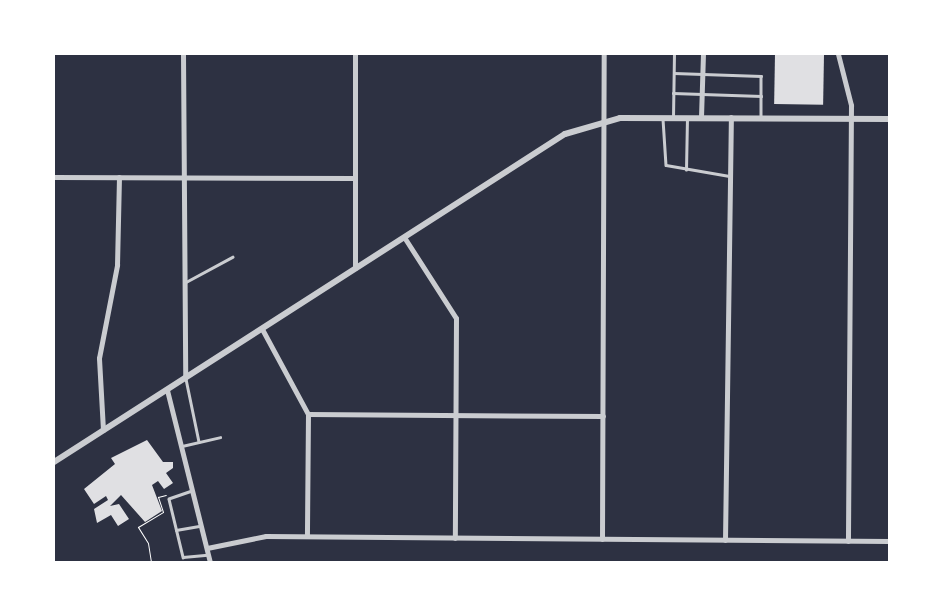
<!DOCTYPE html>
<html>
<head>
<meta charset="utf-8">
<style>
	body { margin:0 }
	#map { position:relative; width:943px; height:616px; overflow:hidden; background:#2d3142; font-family:Figtree,sans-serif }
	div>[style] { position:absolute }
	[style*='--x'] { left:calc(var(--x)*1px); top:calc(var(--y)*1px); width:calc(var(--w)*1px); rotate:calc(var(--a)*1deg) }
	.building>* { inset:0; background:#e0e0e3; transform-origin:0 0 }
	.path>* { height:1px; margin:-0.5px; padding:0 0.5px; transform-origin:0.5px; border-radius:0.5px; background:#fff }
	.service>* { height:2.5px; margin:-1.25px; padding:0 1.25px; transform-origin:1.25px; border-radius:1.25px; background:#caccd0 }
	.minor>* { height:5px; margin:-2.5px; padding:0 2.5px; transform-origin:2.5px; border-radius:2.5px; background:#caccd0 }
	.tertiary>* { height:6px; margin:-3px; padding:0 3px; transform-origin:3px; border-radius:3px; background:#caccd0 }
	span { translate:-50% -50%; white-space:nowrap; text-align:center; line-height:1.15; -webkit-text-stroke:5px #fff; paint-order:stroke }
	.frame { position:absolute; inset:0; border:55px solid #fff; pointer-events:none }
</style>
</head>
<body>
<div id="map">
	<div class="building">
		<i style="left:775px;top:54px;width:49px;height:50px;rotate:1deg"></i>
		<i style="clip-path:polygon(147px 440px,163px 462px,173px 462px,173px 468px,166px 473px,173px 483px,164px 489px,158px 481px,152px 485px,162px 511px,145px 522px,121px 495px,110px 506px,119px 504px,129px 519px,118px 526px,111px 515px,97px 523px,94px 509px,108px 500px,106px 496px,94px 504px,84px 489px,115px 464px,111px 458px)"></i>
	</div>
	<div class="path">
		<i style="--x:151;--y:562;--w:19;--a:-99"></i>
		<i style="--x:148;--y:543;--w:19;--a:-122"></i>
		<i style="--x:138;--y:527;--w:29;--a:-31"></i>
		<i style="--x:163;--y:512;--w:16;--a:-108"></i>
		<i style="--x:158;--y:497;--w:8;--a:-14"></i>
	</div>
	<div class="service">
		<i style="--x:674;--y:73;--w:87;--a:2"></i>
		<i style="--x:761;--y:76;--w:20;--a:90"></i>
		<i style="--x:673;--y:93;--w:88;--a:2"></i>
		<i style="--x:761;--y:96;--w:22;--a:90"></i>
		<i style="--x:673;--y:117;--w:63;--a:-89.1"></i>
		<i style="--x:663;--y:119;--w:46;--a:86.3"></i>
		<i style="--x:666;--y:165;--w:64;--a:9.9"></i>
		<i style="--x:686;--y:170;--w:51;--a:-88.9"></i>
		<i style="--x:184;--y:283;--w:55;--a:-28.4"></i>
		<i style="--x:186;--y:379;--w:64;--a:78.3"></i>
		<i style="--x:182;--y:446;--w:39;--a:-13"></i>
		<i style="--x:192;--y:491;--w:24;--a:161"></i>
		<i style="--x:169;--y:499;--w:60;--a:76.4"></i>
		<i style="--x:183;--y:557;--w:24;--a:-5"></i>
		<i style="--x:176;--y:530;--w:23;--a:-10"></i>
	</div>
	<div class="minor">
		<i style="--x:183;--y:54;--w:324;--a:89.6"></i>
		<i style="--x:355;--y:54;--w:214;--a:90"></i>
		<i style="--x:838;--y:54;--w:53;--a:75.7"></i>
		<i style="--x:851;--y:105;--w:436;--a:90.4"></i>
		<i style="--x:701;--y:117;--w:63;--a:-88.2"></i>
		<i style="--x:54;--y:177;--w:300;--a:0.2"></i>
		<i style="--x:404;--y:237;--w:96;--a:57.3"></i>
		<i style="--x:456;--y:318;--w:220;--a:90.3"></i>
		<i style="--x:262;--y:329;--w:97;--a:61.6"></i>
		<i style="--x:308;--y:414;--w:122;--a:90.5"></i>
		<i style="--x:167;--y:390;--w:177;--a:76"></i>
		<i style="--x:308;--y:414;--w:295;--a:0.4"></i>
		<i style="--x:103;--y:430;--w:72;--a:-93.2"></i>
		<i style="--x:99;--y:358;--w:95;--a:-79"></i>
		<i style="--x:117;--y:265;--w:88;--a:-88.7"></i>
		<i style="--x:602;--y:539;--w:485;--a:-89.8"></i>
		<i style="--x:725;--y:540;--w:423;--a:-89.2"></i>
		<i style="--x:207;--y:548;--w:60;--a:-11.5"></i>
		<i style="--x:266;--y:536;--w:623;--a:0.46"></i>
	</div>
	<div class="tertiary">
		<i style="--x:54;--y:462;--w:607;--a:-32.7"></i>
		<i style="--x:565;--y:134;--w:57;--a:-16.2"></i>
		<i style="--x:620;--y:118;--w:269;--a:0.2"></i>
	</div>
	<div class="frame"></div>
</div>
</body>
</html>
